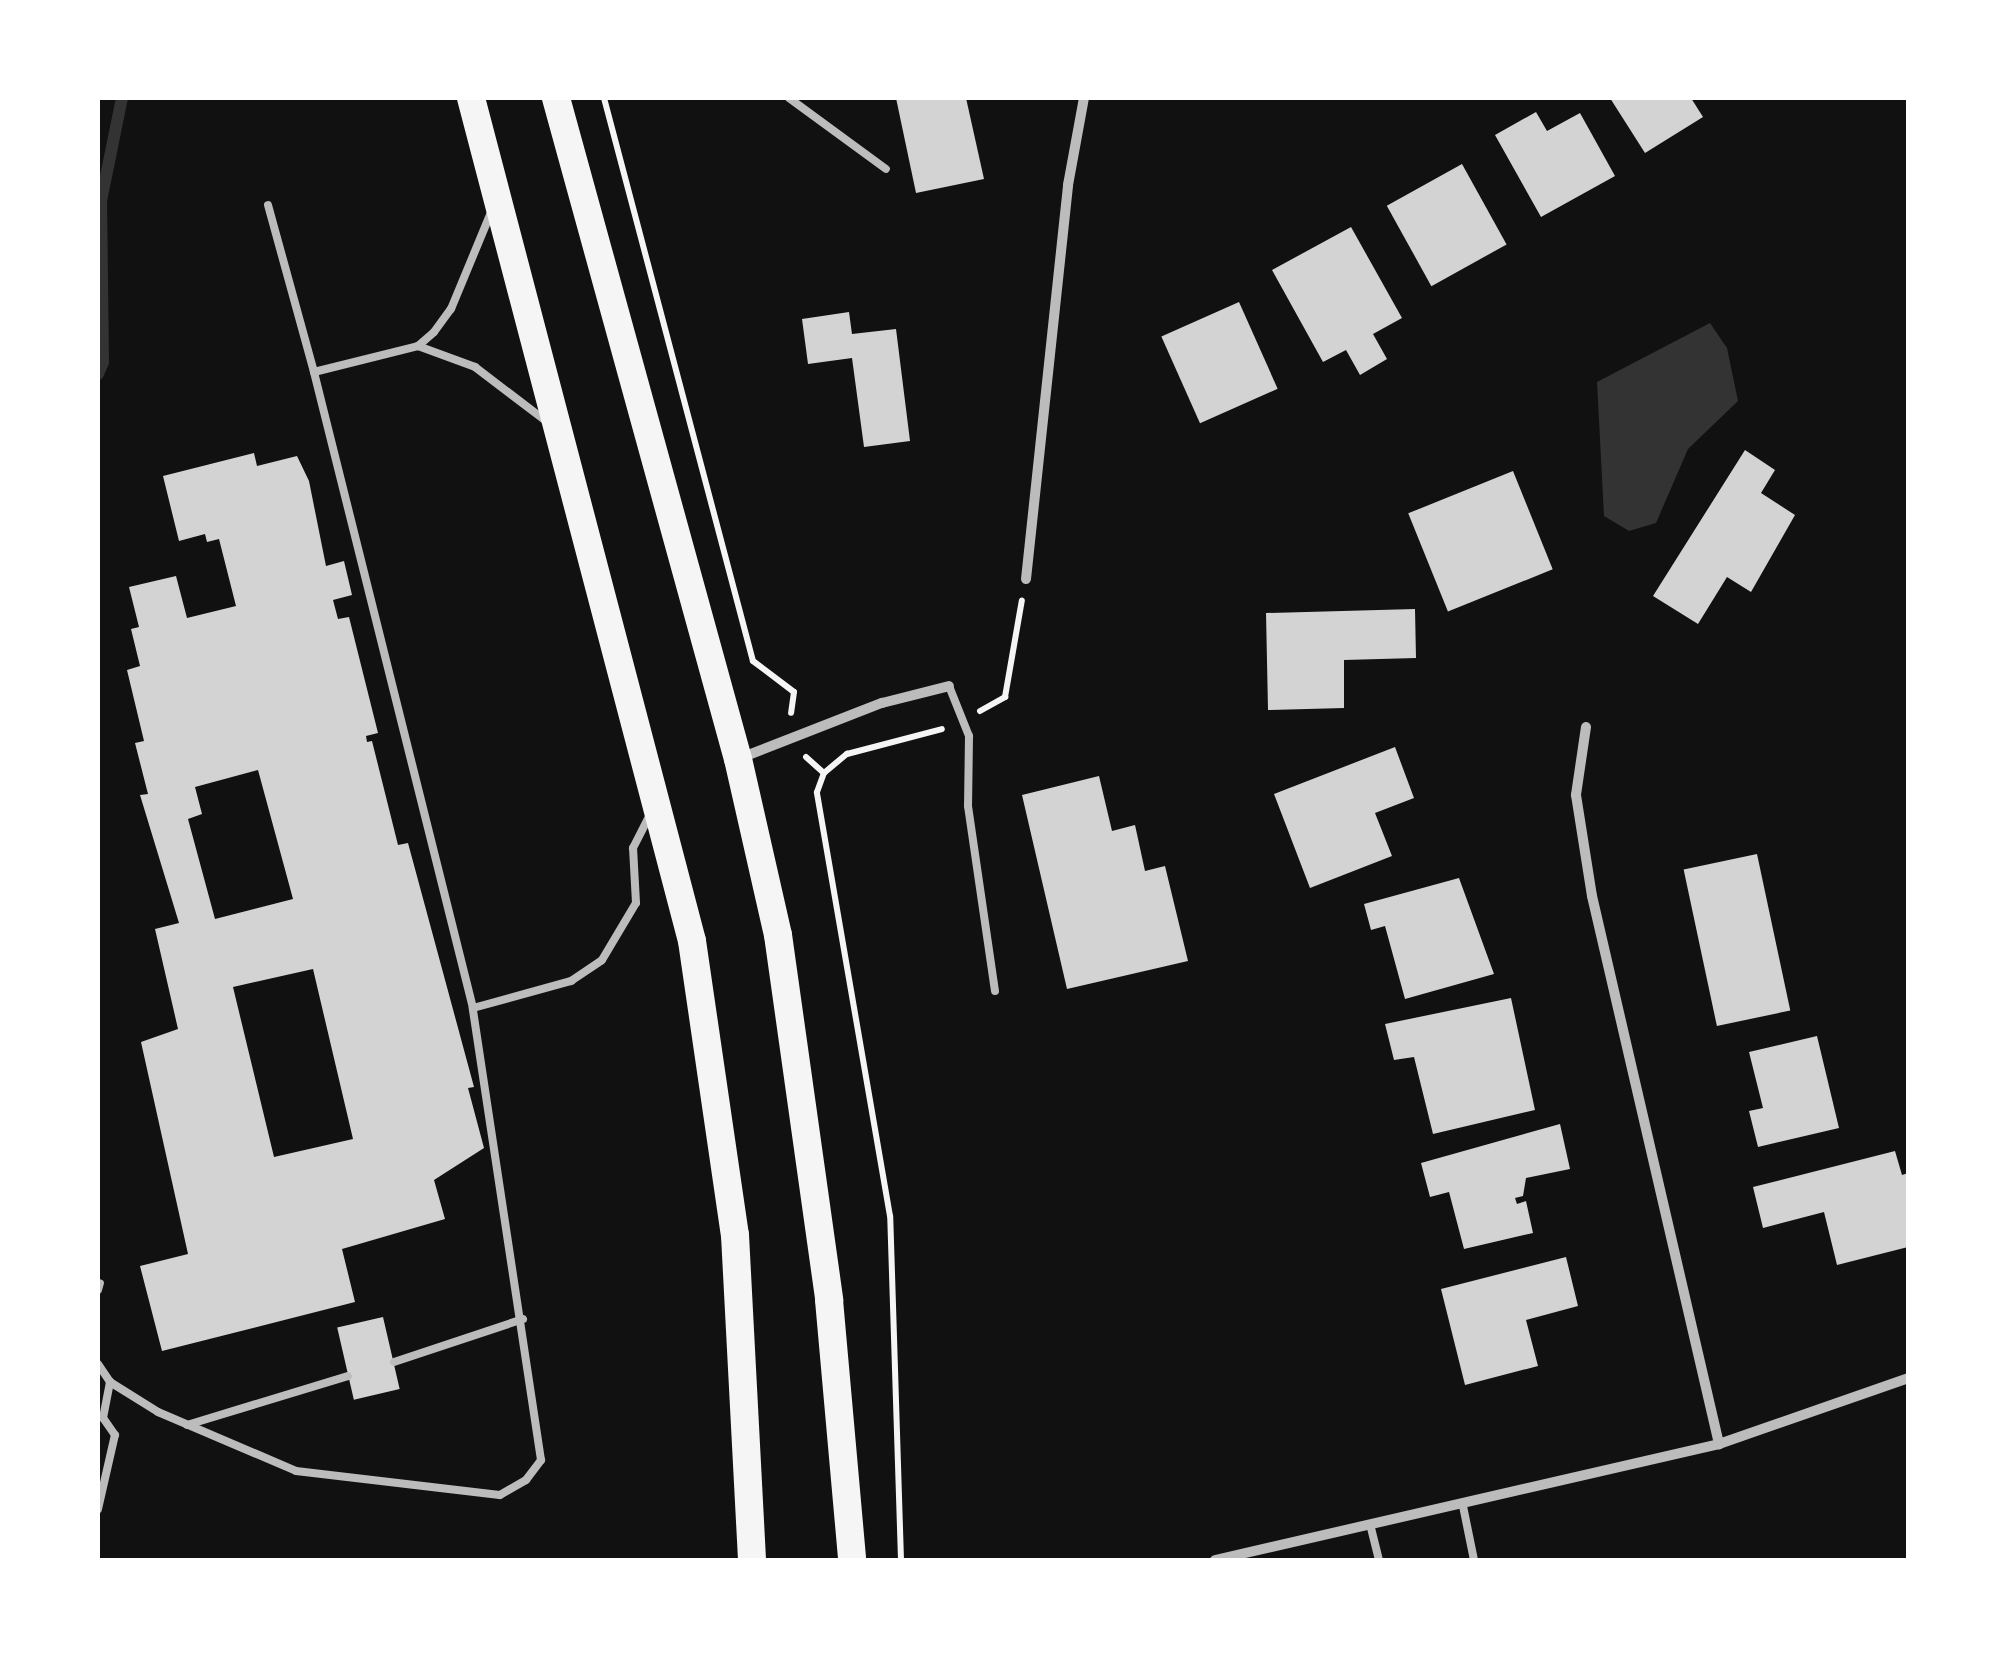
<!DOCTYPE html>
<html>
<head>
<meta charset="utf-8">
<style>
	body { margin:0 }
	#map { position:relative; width:2006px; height:1658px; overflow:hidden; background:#111; font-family:"Public Sans",sans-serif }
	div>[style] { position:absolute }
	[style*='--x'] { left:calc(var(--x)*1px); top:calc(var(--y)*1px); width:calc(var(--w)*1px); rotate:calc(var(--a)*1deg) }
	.water>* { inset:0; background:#333 }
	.stream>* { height:12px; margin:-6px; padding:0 6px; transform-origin:6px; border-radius:6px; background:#333 }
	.building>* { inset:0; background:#d3d3d3; transform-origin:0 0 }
	.path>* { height:6px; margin:-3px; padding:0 3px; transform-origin:3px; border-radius:3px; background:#f5f5f5 }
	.service>* { height:8px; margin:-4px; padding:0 4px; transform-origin:4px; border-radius:4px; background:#bcbcbc }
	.minor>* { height:10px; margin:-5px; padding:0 5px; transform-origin:5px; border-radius:5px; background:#bcbcbc }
	.trunk>* { height:28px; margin:-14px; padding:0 14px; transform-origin:14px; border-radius:14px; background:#f5f5f5 }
	span { translate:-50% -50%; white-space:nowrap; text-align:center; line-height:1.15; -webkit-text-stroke:9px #fff; paint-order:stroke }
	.frame { position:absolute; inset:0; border:100px solid #fff; pointer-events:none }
</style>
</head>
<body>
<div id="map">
	<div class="water">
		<i style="clip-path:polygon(1710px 323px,1727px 348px,1738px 401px,1688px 449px,1656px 523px,1629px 531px,1604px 516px,1597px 382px)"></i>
	</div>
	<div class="stream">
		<i style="--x:98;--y:374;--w:13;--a:-67"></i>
		<i style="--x:103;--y:362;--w:161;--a:-90.7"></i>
		<i style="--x:101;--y:201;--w:105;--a:-78.5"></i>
	</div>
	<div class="building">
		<i style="clip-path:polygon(896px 98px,966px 98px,984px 179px,916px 193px)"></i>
		<i style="clip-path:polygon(1610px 98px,1691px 98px,1703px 117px,1645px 153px)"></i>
		<i style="clip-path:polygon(1536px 112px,1547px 131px,1580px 113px,1615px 176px,1541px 217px,1495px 135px)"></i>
		<i style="left:1462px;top:164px;width:92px;height:86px;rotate:61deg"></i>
		<i style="clip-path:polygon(1351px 227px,1402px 318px,1373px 334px,1387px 359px,1360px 375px,1346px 350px,1323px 362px,1272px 270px)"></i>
		<i style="left:1239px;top:302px;width:95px;height:85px;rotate:66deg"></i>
		<i style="clip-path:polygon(849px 312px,852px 334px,896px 329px,910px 441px,864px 447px,852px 358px,808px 364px,802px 319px)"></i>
		<i style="clip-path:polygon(1745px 450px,1775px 470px,1761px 493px,1795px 515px,1751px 592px,1727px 577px,1698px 624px,1653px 596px)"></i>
		<i style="clip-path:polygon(evenodd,254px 453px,257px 466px,297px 456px,309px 481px,326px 566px,344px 561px,352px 595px,333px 600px,338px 619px,349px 617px,378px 733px,366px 736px,367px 742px,372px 741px,398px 845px,408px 843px,474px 1087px,468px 1088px,484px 1148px,434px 1180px,445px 1219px,342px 1249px,355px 1302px,162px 1351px,140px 1266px,188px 1254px,141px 1042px,178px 1029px,155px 929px,179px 923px,140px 795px,148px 794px,135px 743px,144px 741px,127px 670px,140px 666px,131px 629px,139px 627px,129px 587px,176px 576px,187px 618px,236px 606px,219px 539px,207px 542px,205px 534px,179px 541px,163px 476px,254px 453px,258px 770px,293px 899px,215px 919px,188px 819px,202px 814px,195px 787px,258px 770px,254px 453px,313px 969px,353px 1139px,274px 1157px,233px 987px,313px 969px)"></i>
		<i style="left:1513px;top:471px;width:106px;height:113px;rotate:68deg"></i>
		<i style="clip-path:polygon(1415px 609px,1416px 658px,1344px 660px,1344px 708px,1268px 710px,1266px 613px)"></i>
		<i style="clip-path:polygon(1395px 747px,1414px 798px,1375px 813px,1392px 856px,1310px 888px,1274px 794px)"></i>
		<i style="clip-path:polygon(1099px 776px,1112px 831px,1135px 825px,1145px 871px,1165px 866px,1188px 961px,1067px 989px,1022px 795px)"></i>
		<i style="left:1757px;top:854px;width:160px;height:75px;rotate:78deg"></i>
		<i style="clip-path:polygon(1459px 878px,1494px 974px,1405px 999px,1385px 926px,1371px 930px,1364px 904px)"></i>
		<i style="clip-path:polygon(1511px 998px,1535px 1110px,1433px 1134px,1414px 1057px,1394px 1060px,1385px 1024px)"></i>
		<i style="clip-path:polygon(1817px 1036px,1839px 1128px,1758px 1147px,1749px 1111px,1763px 1108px,1749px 1052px)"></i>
		<i style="clip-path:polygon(1560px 1124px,1570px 1169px,1526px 1178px,1523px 1196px,1515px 1198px,1517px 1204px,1526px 1201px,1533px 1233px,1464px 1249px,1449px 1192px,1430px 1197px,1421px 1163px)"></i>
		<i style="clip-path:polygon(1895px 1151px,1902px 1175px,1908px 1173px,1908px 1247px,1837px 1265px,1824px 1212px,1763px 1228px,1753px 1187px)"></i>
		<i style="clip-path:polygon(1566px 1257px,1578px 1306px,1526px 1320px,1538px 1366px,1465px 1385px,1441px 1289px)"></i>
		<i style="left:383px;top:1317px;width:74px;height:47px;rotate:77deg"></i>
	</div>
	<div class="path">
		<i style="--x:604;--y:98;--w:582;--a:75.18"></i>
		<i style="--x:753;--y:661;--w:51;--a:37.1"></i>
		<i style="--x:794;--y:692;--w:21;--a:98"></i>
		<i style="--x:980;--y:711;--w:29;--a:-29"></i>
		<i style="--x:1005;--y:697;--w:98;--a:-80.1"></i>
		<i style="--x:806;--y:757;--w:24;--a:42"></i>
		<i style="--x:901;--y:1560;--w:344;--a:-91.8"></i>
		<i style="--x:890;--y:1216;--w:430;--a:-99.8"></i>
		<i style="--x:817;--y:792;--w:20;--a:-70"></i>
		<i style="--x:824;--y:773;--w:30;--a:-40"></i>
		<i style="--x:847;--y:754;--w:98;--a:-14.7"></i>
	</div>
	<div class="service">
		<i style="--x:789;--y:98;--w:120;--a:36.2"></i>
		<i style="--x:268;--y:205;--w:173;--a:74.6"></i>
		<i style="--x:418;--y:346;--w:61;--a:20.2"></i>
		<i style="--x:475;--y:367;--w:89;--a:37.3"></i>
		<i style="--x:949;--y:686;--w:54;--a:68.2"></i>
		<i style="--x:969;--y:736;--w:70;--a:90.8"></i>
		<i style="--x:968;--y:806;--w:187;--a:81.7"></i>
		<i style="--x:473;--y:1008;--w:102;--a:-15.4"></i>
		<i style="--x:571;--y:981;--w:37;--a:-34"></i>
		<i style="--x:602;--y:960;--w:66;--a:-59.2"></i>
		<i style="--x:636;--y:903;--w:55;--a:-93.1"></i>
		<i style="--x:633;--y:848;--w:35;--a:-63"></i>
		<i style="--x:98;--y:1290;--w:7;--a:-74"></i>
		<i style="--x:394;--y:1362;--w:136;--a:-18.4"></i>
		<i style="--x:98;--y:1364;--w:22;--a:56"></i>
		<i style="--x:110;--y:1382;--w:57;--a:32"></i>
		<i style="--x:158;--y:1412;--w:150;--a:23.1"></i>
		<i style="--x:296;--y:1471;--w:205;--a:6.7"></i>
		<i style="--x:500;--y:1495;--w:30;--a:-30"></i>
		<i style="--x:526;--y:1480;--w:25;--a:-53"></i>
		<i style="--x:541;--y:1460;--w:457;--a:-98.6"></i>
		<i style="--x:473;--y:1008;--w:656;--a:-104.04"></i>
		<i style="--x:314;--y:372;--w:107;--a:-14"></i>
		<i style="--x:418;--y:346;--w:21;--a:-41"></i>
		<i style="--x:434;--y:332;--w:29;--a:-54"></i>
		<i style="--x:451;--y:309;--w:107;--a:-67.5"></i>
		<i style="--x:187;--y:1425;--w:168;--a:-16.9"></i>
		<i style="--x:1463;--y:1506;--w:55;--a:78.5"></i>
		<i style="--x:98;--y:1509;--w:76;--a:-77.1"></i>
		<i style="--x:115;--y:1435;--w:21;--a:-125"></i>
		<i style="--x:103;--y:1418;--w:37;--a:-79"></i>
		<i style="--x:1371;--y:1528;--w:33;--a:76"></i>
	</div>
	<div class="minor">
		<i style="--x:1026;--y:579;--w:396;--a:-83.9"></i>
		<i style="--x:1068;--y:185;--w:88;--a:-79.6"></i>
		<i style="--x:1586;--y:727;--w:69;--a:98.4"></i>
		<i style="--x:1576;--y:795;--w:102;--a:81"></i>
		<i style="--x:1592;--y:896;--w:563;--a:76.95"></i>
		<i style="--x:738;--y:759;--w:155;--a:-21.3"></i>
		<i style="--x:882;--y:703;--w:69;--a:-14.2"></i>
		<i style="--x:1215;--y:1560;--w:517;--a:-12.96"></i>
		<i style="--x:1719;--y:1444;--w:200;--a:-19.2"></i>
	</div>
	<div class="trunk">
		<i style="--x:471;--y:98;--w:871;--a:75.31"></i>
		<i style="--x:692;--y:941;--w:297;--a:81.7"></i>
		<i style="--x:735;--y:1235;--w:325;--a:87"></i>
		<i style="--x:556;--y:98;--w:686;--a:74.61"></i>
		<i style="--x:738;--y:759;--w:180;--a:77.2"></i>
		<i style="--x:778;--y:935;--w:369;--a:82"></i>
		<i style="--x:829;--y:1300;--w:261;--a:84.9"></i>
	</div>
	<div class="frame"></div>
</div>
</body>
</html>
